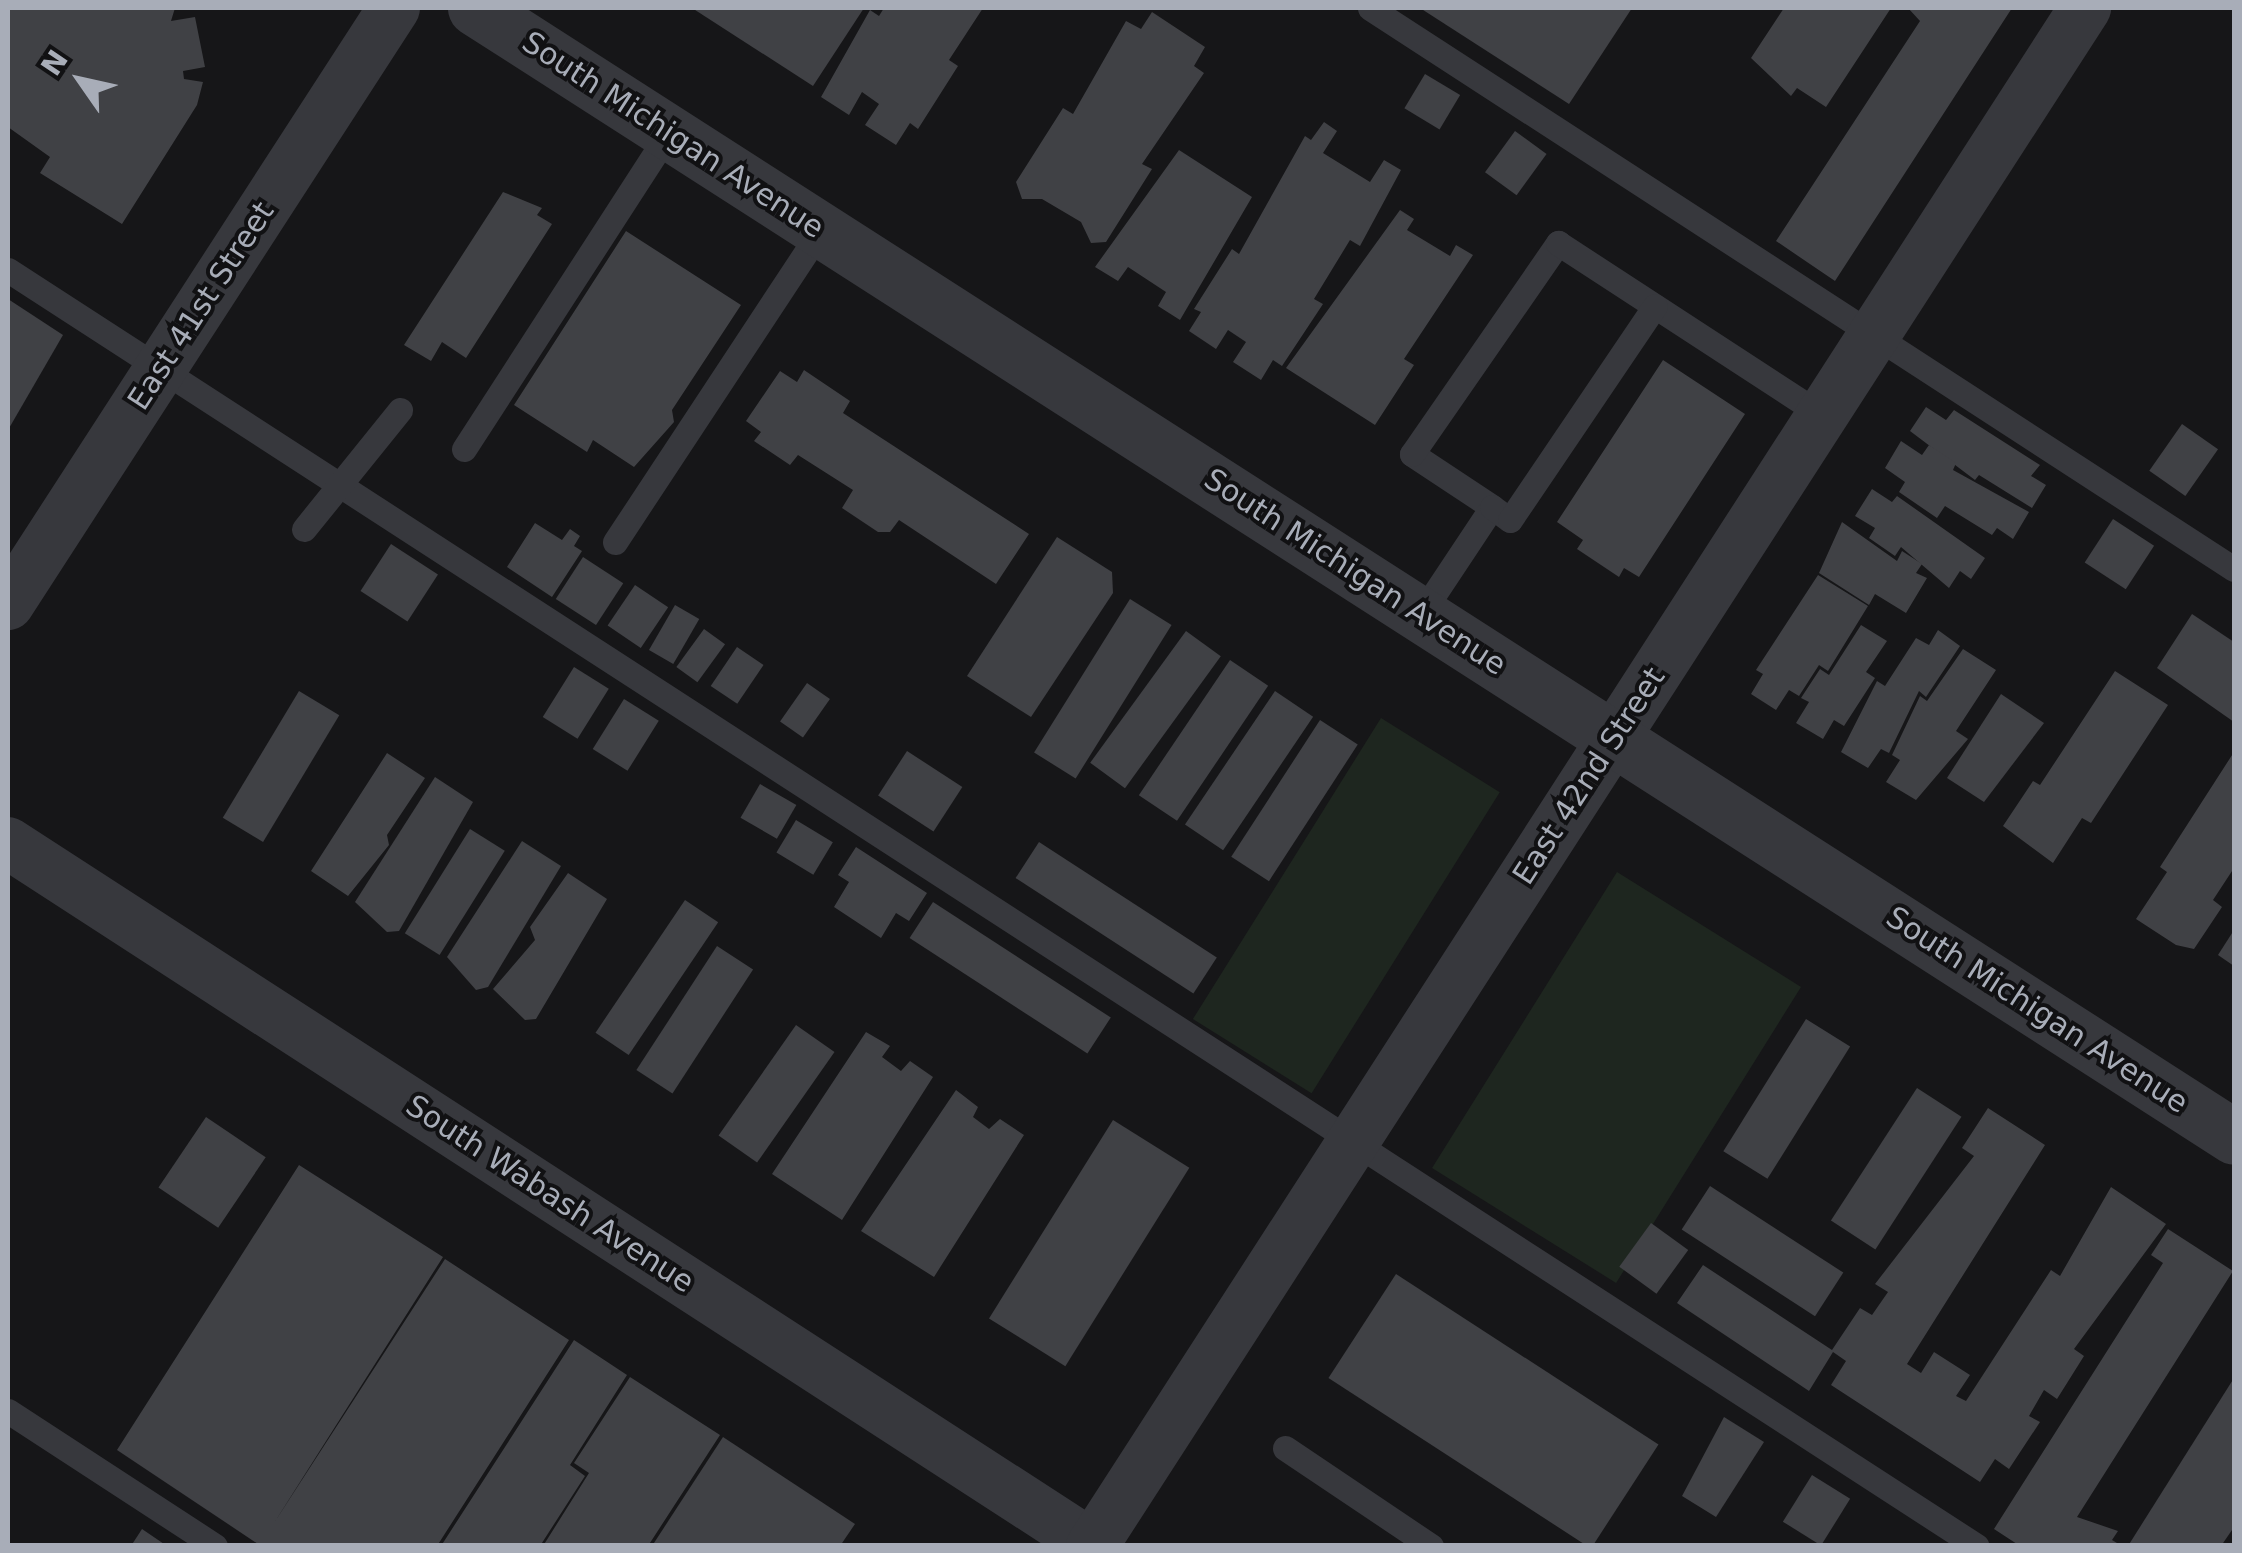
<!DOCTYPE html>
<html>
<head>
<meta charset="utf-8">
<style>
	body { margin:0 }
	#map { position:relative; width:2242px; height:1553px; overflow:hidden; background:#161618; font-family:"DejaVu Sans",sans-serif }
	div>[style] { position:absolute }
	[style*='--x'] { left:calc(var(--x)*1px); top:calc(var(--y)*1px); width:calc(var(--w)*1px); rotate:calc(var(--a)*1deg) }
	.green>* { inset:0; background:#1e261f; transform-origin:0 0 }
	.building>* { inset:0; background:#404145; transform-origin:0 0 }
	.service>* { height:25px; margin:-12.5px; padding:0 12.5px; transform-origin:12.5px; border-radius:12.5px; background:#37383d }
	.minor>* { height:52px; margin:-26px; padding:0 26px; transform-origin:26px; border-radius:26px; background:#37383d }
	.tertiary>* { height:55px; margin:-27.5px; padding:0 27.5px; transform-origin:27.5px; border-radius:27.5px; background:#37383d }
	span { translate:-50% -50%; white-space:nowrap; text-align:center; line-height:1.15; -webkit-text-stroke:8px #111113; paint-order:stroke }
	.street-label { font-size:30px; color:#a8adb8 }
	.frame { position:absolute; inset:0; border:10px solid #a8adb8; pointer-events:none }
	.north { position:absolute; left:30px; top:30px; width:100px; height:100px; -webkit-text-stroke:8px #111113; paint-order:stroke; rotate:304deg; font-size:28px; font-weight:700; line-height:40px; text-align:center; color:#a8adb8 }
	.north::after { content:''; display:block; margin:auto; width:35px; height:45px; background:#a8adb8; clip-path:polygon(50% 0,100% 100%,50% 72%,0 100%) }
</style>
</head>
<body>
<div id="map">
	<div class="green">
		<i style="left:1381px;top:718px;width:140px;height:355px;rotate:32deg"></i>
		<i style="left:1617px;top:872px;width:217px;height:349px;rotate:32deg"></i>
	</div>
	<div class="building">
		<i style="clip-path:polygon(8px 8px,175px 8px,171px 21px,195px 17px,205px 67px,183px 71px,184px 79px,203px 82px,197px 105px,122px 224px,40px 173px,50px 157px,8px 127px)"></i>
		<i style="clip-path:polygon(692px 8px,864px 8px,813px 86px)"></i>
		<i style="clip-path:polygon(884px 8px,983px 8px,949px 60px,958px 66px,918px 129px,910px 123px,896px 145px,865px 125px,879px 104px,862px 92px,849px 115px,821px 97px,870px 10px,879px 16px)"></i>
		<i style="clip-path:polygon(1420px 8px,1632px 8px,1569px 104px)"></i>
		<i style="clip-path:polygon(1784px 8px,1891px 8px,1826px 107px,1797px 88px,1791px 96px,1751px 58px)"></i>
		<i style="clip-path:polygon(1908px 8px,2012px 8px,1835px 281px,1776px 241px,1920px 21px)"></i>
		<i style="clip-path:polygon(1152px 12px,1205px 47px,1194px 66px,1204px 73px,1142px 164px,1152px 169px,1106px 242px,1091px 243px,1081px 222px,1042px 199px,1022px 199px,1016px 182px,1063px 108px,1073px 114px,1126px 21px,1141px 29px)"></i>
		<i style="left:1425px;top:74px;width:41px;height:40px;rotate:31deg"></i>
		<i style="clip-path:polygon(1324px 122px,1337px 131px,1323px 153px,1370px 182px,1384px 160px,1401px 170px,1360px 246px,1350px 240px,1314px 299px,1323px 304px,1282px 366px,1273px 360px,1261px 380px,1233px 362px,1246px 342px,1228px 330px,1216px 349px,1189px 331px,1201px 312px,1194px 309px,1232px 249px,1239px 254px,1305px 136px,1311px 140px)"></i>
		<i style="left:1515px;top:131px;width:39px;height:51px;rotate:36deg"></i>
		<i style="clip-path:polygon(1179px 150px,1252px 197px,1180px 320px,1158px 306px,1166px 292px,1128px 267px,1118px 281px,1095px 267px)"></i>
		<i style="clip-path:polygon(503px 192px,542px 208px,537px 215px,552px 224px,466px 358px,442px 342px,431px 361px,404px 345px)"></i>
		<i style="clip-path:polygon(1400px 210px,1414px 219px,1407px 230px,1450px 256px,1456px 245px,1473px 255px,1404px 359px,1414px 365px,1375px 425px,1286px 368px)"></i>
		<i style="clip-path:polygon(626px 231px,741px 305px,672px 410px,674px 422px,634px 467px,593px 440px,587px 452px,514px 405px)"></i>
		<i style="clip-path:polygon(8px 299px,63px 335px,8px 430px)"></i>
		<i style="clip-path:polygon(1663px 360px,1745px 414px,1639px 577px,1624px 568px,1619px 577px,1577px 549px,1583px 540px,1557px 522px)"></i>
		<i style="clip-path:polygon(804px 370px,850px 401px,843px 413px,1029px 534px,996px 584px,899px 520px,890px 532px,878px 532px,842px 508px,853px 490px,798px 455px,790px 465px,754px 441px,761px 432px,746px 421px,780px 371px,797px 382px)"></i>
		<i style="clip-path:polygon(1926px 407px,1946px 420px,1954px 410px,2040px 465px,2031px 476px,2046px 485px,2032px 508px,1979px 475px,1975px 480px,1910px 431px)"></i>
		<i style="left:2182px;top:424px;width:44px;height:57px;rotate:35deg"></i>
		<i style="clip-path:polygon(1901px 441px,1922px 455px,1929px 445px,1956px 463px,1953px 470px,2029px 512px,2013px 539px,1997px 528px,1992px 535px,1945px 506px,1937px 518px,1899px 492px,1905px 482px,1885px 468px)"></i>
		<i style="clip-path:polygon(1872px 489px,1892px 502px,1897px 496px,1985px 558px,1971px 579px,1960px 571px,1949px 588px,1901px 547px,1895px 556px,1869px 538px,1875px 528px,1855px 516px)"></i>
		<i style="left:2113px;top:519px;width:49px;height:52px;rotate:33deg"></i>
		<i style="clip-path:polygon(1842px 522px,1897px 561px,1902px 551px,1922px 564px,1916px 573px,1927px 578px,1906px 613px,1875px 594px,1869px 605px,1819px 573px)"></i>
		<i style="clip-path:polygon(535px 523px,562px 540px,570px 529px,580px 536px,574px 546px,582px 551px,552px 597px,507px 567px)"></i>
		<i style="clip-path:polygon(1057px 537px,1112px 572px,1113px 593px,1031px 717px,967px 676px)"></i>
		<i style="left:391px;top:544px;width:56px;height:56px;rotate:33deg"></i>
		<i style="left:583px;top:557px;width:48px;height:50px;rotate:33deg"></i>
		<i style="clip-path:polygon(1818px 575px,1868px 606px,1828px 671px,1819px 665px,1799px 696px,1789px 690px,1776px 710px,1751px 694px,1763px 674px,1756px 670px)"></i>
		<i style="left:635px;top:585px;width:40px;height:49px;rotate:34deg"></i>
		<i style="left:1130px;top:599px;width:49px;height:181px;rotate:32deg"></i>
		<i style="left:675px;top:605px;width:28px;height:52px;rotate:30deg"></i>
		<i style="clip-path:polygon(2192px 614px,2234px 642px,2234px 722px,2157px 668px)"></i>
		<i style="clip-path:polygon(1861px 625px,1887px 641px,1866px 672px,1875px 678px,1844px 726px,1834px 720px,1823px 739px,1796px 723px,1809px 702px,1801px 698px,1820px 669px,1829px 675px)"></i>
		<i style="left:704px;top:629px;width:26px;height:47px;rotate:36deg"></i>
		<i style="clip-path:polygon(1938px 630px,1960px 646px,1926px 697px,1919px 691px,1889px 753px,1881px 749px,1868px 768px,1841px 752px,1877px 681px,1885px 686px,1916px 638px,1929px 645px)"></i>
		<i style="left:1186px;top:631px;width:43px;height:163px;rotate:36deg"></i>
		<i style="left:737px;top:647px;width:32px;height:47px;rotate:34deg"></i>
		<i style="clip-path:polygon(1963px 649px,1996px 670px,1956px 731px,1968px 739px,1916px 800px,1886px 782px,1900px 760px,1892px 755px,1920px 696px,1927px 701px)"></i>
		<i style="left:1230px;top:660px;width:46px;height:163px;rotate:34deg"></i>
		<i style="left:574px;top:667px;width:41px;height:59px;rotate:32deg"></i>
		<i style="clip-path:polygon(2115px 671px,2168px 705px,2091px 823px,2082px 818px,2053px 863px,2003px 826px,2033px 781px,2040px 785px)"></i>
		<i style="left:807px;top:683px;width:28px;height:47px;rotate:35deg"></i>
		<i style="left:299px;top:691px;width:47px;height:148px;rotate:31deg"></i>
		<i style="left:1275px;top:691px;width:46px;height:161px;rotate:34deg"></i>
		<i style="clip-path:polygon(2001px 694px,2044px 723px,1984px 802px,1947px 778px)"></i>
		<i style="left:624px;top:699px;width:41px;height:59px;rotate:32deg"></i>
		<i style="left:1320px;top:720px;width:45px;height:163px;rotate:33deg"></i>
		<i style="left:907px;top:751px;width:66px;height:53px;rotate:33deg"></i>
		<i style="clip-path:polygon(2234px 752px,2234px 868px,2213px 900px,2222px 907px,2194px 949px,2176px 945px,2136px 919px,2167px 872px,2160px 867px)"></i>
		<i style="clip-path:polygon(387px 753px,425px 778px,387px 835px,389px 845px,348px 896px,311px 871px)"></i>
		<i style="clip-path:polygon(435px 777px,473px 802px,399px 931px,387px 932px,355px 902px)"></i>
		<i style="left:760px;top:784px;width:42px;height:39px;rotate:30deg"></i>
		<i style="left:796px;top:820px;width:43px;height:38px;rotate:31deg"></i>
		<i style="left:470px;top:829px;width:41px;height:123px;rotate:32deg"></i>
		<i style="clip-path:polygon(522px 841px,561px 866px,488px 987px,476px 990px,447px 957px)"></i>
		<i style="left:1039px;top:842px;width:212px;height:43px;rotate:33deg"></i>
		<i style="clip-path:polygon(856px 847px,927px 893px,909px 921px,896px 913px,881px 938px,834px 907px,849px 882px,838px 875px)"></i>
		<i style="clip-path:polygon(568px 873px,607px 899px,536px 1019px,525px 1020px,493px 989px,535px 940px,530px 927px)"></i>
		<i style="left:685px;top:900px;width:40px;height:160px;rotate:34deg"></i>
		<i style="left:933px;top:902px;width:212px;height:43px;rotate:33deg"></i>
		<i style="clip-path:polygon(2234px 930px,2234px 966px,2218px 955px)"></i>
		<i style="left:717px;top:946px;width:43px;height:148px;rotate:33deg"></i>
		<i style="left:1806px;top:1019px;width:52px;height:156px;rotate:32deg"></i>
		<i style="left:796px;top:1025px;width:47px;height:135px;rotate:35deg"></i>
		<i style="clip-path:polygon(866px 1032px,890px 1046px,882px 1057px,901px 1071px,910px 1061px,933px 1077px,842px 1220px,772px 1174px)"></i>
		<i style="left:1917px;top:1088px;width:53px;height:158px;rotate:33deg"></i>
		<i style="clip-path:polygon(956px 1090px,978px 1107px,973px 1117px,989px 1129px,1000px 1119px,1024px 1135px,934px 1277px,861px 1231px)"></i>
		<i style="clip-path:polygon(1988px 1108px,2045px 1145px,1907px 1364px,1921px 1373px,1934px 1352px,1970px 1375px,1956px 1396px,1966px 1401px,2051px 1270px,2060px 1276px,2111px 1187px,2166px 1224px,2074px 1349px,2084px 1356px,2057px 1399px,2044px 1390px,2029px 1416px,2040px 1422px,2009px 1469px,1995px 1459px,1980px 1482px,1831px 1385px,1846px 1361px,1833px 1352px,1809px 1391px,1677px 1303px,1703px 1265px,1832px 1350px,1860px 1308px,1872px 1315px,1888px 1292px,1875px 1284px,1974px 1156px,1962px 1148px)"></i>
		<i style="left:206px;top:1117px;width:72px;height:85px;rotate:34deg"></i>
		<i style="left:1113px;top:1120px;width:90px;height:234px;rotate:32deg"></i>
		<i style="clip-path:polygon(299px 1165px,443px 1257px,274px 1523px,445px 1259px,569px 1340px,437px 1546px,261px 1546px,117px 1450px)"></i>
		<i style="left:1710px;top:1186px;width:159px;height:52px;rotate:33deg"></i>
		<i style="left:1651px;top:1223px;width:46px;height:54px;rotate:36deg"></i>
		<i style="clip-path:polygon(2168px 1229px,2233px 1271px,2077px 1517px,2118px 1531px,2112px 1540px,2122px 1546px,2020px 1546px,1994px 1529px,2163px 1263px,2151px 1255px)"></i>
		<i style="left:1396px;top:1274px;width:313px;height:124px;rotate:33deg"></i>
		<i style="clip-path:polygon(574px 1340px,627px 1375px,570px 1465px,585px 1476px,540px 1546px,441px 1546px)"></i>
		<i style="clip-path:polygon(630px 1377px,720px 1435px,648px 1546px,543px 1546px,589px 1473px,574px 1463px)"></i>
		<i style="clip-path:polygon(2234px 1378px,2232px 1530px,2221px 1546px,2128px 1546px)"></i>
		<i style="clip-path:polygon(1724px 1417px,1764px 1442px,1716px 1517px,1682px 1496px)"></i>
		<i style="clip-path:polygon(723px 1437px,855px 1524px,840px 1546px,652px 1546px)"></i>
		<i style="left:1812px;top:1475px;width:45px;height:55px;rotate:32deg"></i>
		<i style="clip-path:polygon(142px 1529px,167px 1546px,131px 1546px)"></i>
	</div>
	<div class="service">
		<i style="--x:1370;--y:8;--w:1030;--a:33"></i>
		<i style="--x:8;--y:270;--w:2346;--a:32.95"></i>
		<i style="--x:464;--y:449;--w:378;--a:-57.1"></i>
		<i style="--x:1492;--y:507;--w:96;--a:-146.5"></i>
		<i style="--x:1412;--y:454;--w:257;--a:-55.3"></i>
		<i style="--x:1558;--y:243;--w:315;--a:33.1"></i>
		<i style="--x:304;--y:529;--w:153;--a:-51.1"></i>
		<i style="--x:615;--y:542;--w:375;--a:-56.6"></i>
		<i style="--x:1421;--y:614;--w:128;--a:-56.4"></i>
		<i style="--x:1492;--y:507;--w:22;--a:36"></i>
		<i style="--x:1510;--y:520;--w:258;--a:-55.9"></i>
		<i style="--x:8;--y:1411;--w:247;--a:33.1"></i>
		<i style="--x:1285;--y:1448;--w:176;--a:33.9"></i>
	</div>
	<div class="minor">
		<i style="--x:8;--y:604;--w:710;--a:-57.07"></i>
		<i style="--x:8;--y:843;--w:1293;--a:32.94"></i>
		<i style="--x:1092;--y:1546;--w:1831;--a:-57.15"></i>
	</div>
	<div class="tertiary">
		<i style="--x:475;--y:8;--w:2090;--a:32.69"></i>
	</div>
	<div class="street-label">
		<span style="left:673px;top:135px;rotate:33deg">South Michigan Avenue</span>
		<span style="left:201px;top:306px;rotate:-57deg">East 41st Street</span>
		<span style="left:1355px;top:572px;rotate:33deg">South Michigan Avenue</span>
		<span style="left:1589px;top:776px;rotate:-57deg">East 42nd Street</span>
		<span style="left:2037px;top:1010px;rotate:33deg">South Michigan Avenue</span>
		<span style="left:550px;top:1194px;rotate:33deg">South Wabash Avenue</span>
	</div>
	<div class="frame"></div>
	<div class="north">N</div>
</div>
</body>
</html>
